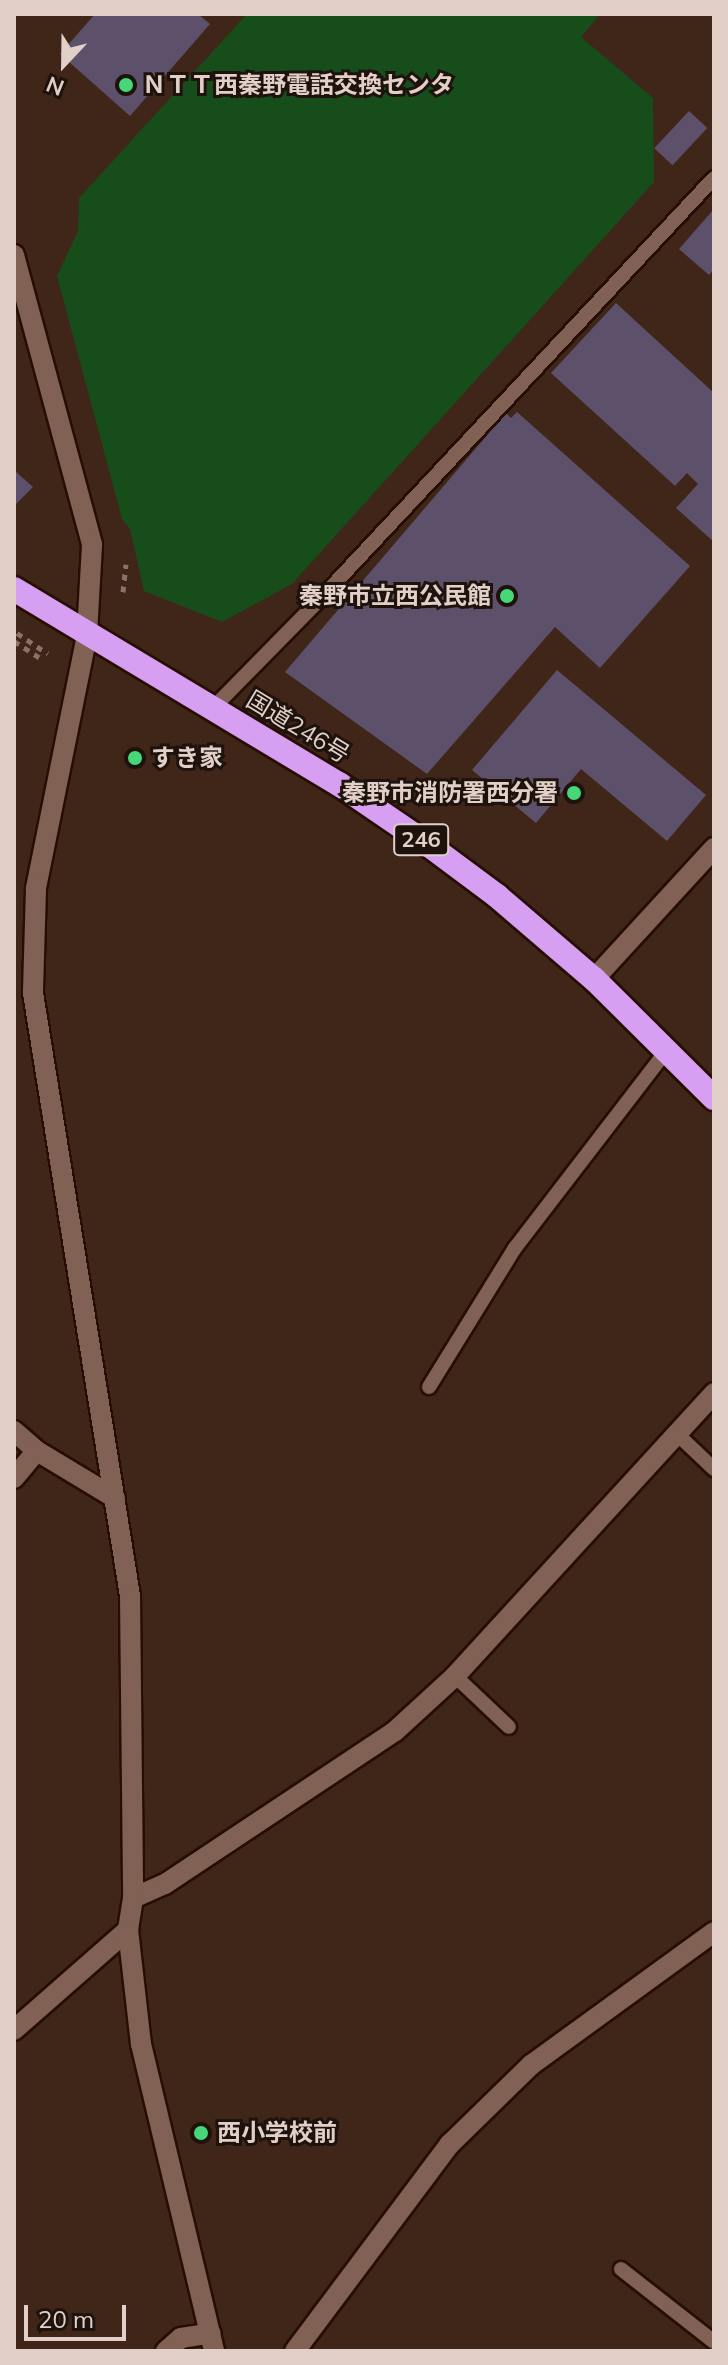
<!DOCTYPE html>
<html>
<head>
<meta charset="utf-8">
<style>
	body { margin:0 }
	#map { position:relative; width:728px; height:2365px; overflow:hidden; background:#402519; font-family:Mulish,"Noto Sans JP",sans-serif }
	div>[style] { position:absolute }
	[style*='--x'] { left:calc(var(--x)*1px); top:calc(var(--y)*1px); width:calc(var(--w)*1px); rotate:calc(var(--a)*1deg) }
	.green>* { inset:0; background:#164d1b }
	.building>* { inset:0; background:#5c506b; transform-origin:0 0 }
	.path>* { height:5px; margin-top:-2.5px; transform-origin:0; background:repeating-linear-gradient(90deg,#897268 0 6px,transparent 0 12px) }
	.roads { filter:drop-shadow(2px 0 #260e04) drop-shadow(-2px 0 #260e04) drop-shadow(0 2px #260e04) drop-shadow(0 -2px #260e04) }
	.lane>* { height:14px; margin:-7px; padding:0 7px; transform-origin:7px; border-radius:7px; background:#806153 }
	.street>* { height:20px; margin:-10px; padding:0 10px; transform-origin:10px; border-radius:10px; background:#806153 }
	.secondary>* { height:20px; margin:-10px; padding:0 10px; transform-origin:10px; border-radius:10px; background:#806153 }
	.highway>* { height:24px; margin:-12px; padding:0 12px; transform-origin:12px; border-radius:12px; background:#d69ff2 }
	.dots>* { width:22px; height:22px; translate:-50% -50%; box-sizing:border-box; border:4px solid #1e120d; border-radius:50% }
	span { translate:-50% -50%; white-space:nowrap; text-align:center; line-height:1.15; -webkit-text-stroke:6px #1e120d; paint-order:stroke }
	.shield-label span { padding:2px 6px; background:#1e120d; border:2px solid; border-radius:6px; -webkit-text-stroke-width:0 }
	.shield-label { font-size:22px; color:#e1cfc8; font-weight:700 }
	.poi-label { font-size:24px; color:#e1cfc8; font-weight:700 }
	.left { translate:0 -50%; text-align:left }
	.right { translate:-100% -50%; text-align:right }
	.street-label { font-size:24px; color:#e1cfc8 }
	.frame { position:absolute; inset:0; border:16px solid #e1cfc8; pointer-events:none }
	.north { position:absolute; left:24px; top:24px; width:80px; height:80px; -webkit-text-stroke:6px #1e120d; paint-order:stroke; rotate:202deg; font-size:22px; font-weight:700; line-height:32px; text-align:center; color:#e1cfc8 }
	.north::after { content:''; display:block; margin:auto; width:28px; height:36px; background:#e1cfc8; clip-path:polygon(50% 0,100% 100%,50% 72%,0 100%) }
	.scale { position:absolute; left:24px; top:2305px; width:102px; height:36px; box-sizing:border-box; border:4px solid #e1cfc8; border-top:0; padding-left:10px; font-size:24px; line-height:28px; white-space:nowrap; color:#e1cfc8; -webkit-text-stroke:6px #1e120d; paint-order:stroke }
</style>
</head>
<body>
<div id="map">
	<div class="green">
		<i style="clip-path:polygon(247px 14px,594px 14px,598px 17px,581px 37px,653px 98px,654px 182px,292px 584px,222px 622px,144px 591px,130px 529px,122px 519px,57px 276px,78px 231px,79px 198px)"></i>
	</div>
	<div class="building">
		<i style="clip-path:polygon(95px 14px,198px 14px,210px 24px,130px 116px,60px 54px)"></i>
		<i style="left:689px;top:111px;width:25px;height:51px;rotate:43deg"></i>
		<i style="clip-path:polygon(714px 209px,714px 269px,709px 275px,679px 249px)"></i>
		<i style="clip-path:polygon(616px 303px,714px 393px,714px 542px,676px 508px,698px 484px,687px 473px,675px 486px,551px 373px)"></i>
		<i style="clip-path:polygon(517px 412px,690px 566px,600px 668px,555px 627px,427px 774px,285px 672px,506px 413px,511px 418px)"></i>
		<i style="clip-path:polygon(14px 470px,33px 487px,14px 506px)"></i>
		<i style="clip-path:polygon(557px 670px,706px 795px,667px 841px,581px 769px,536px 823px,472px 770px)"></i>
	</div>
	<div class="path">
		<i style="--x:123;--y:592;--w:28;--a:-84"></i>
		<i style="--x:17;--y:633;--w:37;--a:34"></i>
		<i style="--x:14;--y:641;--w:30;--a:33"></i>
	</div>
	<div class="roads">
		<div class="lane">
			<i style="--x:212;--y:709;--w:156;--a:-45.5"></i>
			<i style="--x:321;--y:598;--w:575;--a:-46.9"></i>
			<i style="--x:429;--y:1387;--w:163;--a:-58.3"></i>
			<i style="--x:515;--y:1248;--w:248;--a:-52.5"></i>
			<i style="--x:677;--y:1434;--w:51;--a:43.4"></i>
			<i style="--x:455;--y:1676;--w:74;--a:43.4"></i>
			<i style="--x:621;--y:2269;--w:118;--a:38.1"></i>
		</div>
		<div class="street">
			<i style="--x:14;--y:1431;--w:30;--a:41"></i>
			<i style="--x:37;--y:1451;--w:91;--a:31.1"></i>
			<i style="--x:14;--y:1478;--w:35;--a:-50"></i>
			<i style="--x:133;--y:1898;--w:35;--a:-24"></i>
			<i style="--x:165;--y:1884;--w:276;--a:-33.6"></i>
			<i style="--x:395;--y:1731;--w:81;--a:-42.5"></i>
			<i style="--x:455;--y:1676;--w:384;--a:-47.5"></i>
			<i style="--x:14;--y:2030;--w:152;--a:-41.3"></i>
			<i style="--x:166;--y:2351;--w:20;--a:-41"></i>
			<i style="--x:181;--y:2338;--w:30;--a:-9"></i>
			<i style="--x:295;--y:2351;--w:259;--a:-53.2"></i>
			<i style="--x:450;--y:2144;--w:113;--a:-44.3"></i>
			<i style="--x:531;--y:2065;--w:226;--a:-36"></i>
		</div>
		<div class="secondary">
			<i style="--x:14;--y:255;--w:300;--a:74.9"></i>
			<i style="--x:92;--y:545;--w:90;--a:93.2"></i>
			<i style="--x:87;--y:635;--w:259;--a:101.4"></i>
			<i style="--x:36;--y:889;--w:104;--a:91.7"></i>
			<i style="--x:33;--y:993;--w:611;--a:80.86"></i>
			<i style="--x:130;--y:1596;--w:302;--a:89.4"></i>
			<i style="--x:133;--y:1898;--w:32;--a:99"></i>
			<i style="--x:128;--y:1930;--w:115;--a:83.5"></i>
			<i style="--x:141;--y:2044;--w:316;--a:76.6"></i>
			<i style="--x:594;--y:979;--w:178;--a:-47.5"></i>
		</div>
		<div class="highway">
			<i style="--x:14;--y:589;--w:379;--a:31"></i>
			<i style="--x:339;--y:784;--w:110;--a:34.3"></i>
			<i style="--x:430;--y:846;--w:84;--a:36.7"></i>
			<i style="--x:497;--y:896;--w:128;--a:40.6"></i>
			<i style="--x:594;--y:979;--w:169;--a:44.8"></i>
		</div>
	</div>
	<div class="dots">
		<i style="left:126px;top:85px;background:#46d779"></i>
		<i style="left:507px;top:596px;background:#46d779"></i>
		<i style="left:135px;top:758px;background:#46d779"></i>
		<i style="left:574px;top:793px;background:#46d779"></i>
		<i style="left:201px;top:2133px;background:#46d779"></i>
	</div>
	<div class="shield-label">
		<span style="left:421px;top:840px">246</span>
	</div>
	<div class="poi-label">
		<span class="left" style="left:142px;top:85px">ＮＴＴ西秦野電話交換センタ</span>
		<span class="right" style="left:491px;top:596px">秦野市立西公民館</span>
		<span class="left" style="left:151px;top:758px">すき家</span>
		<span class="right" style="left:558px;top:793px">秦野市消防署西分署</span>
		<span class="left" style="left:217px;top:2133px">西小学校前</span>
	</div>
	<div class="street-label">
		<span style="left:298px;top:727px;rotate:31deg">国道246号</span>
	</div>
	<div class="frame"></div>
	<div class="north">N</div>
	<div class="scale">20 m</div>
</div>
</body>
</html>
